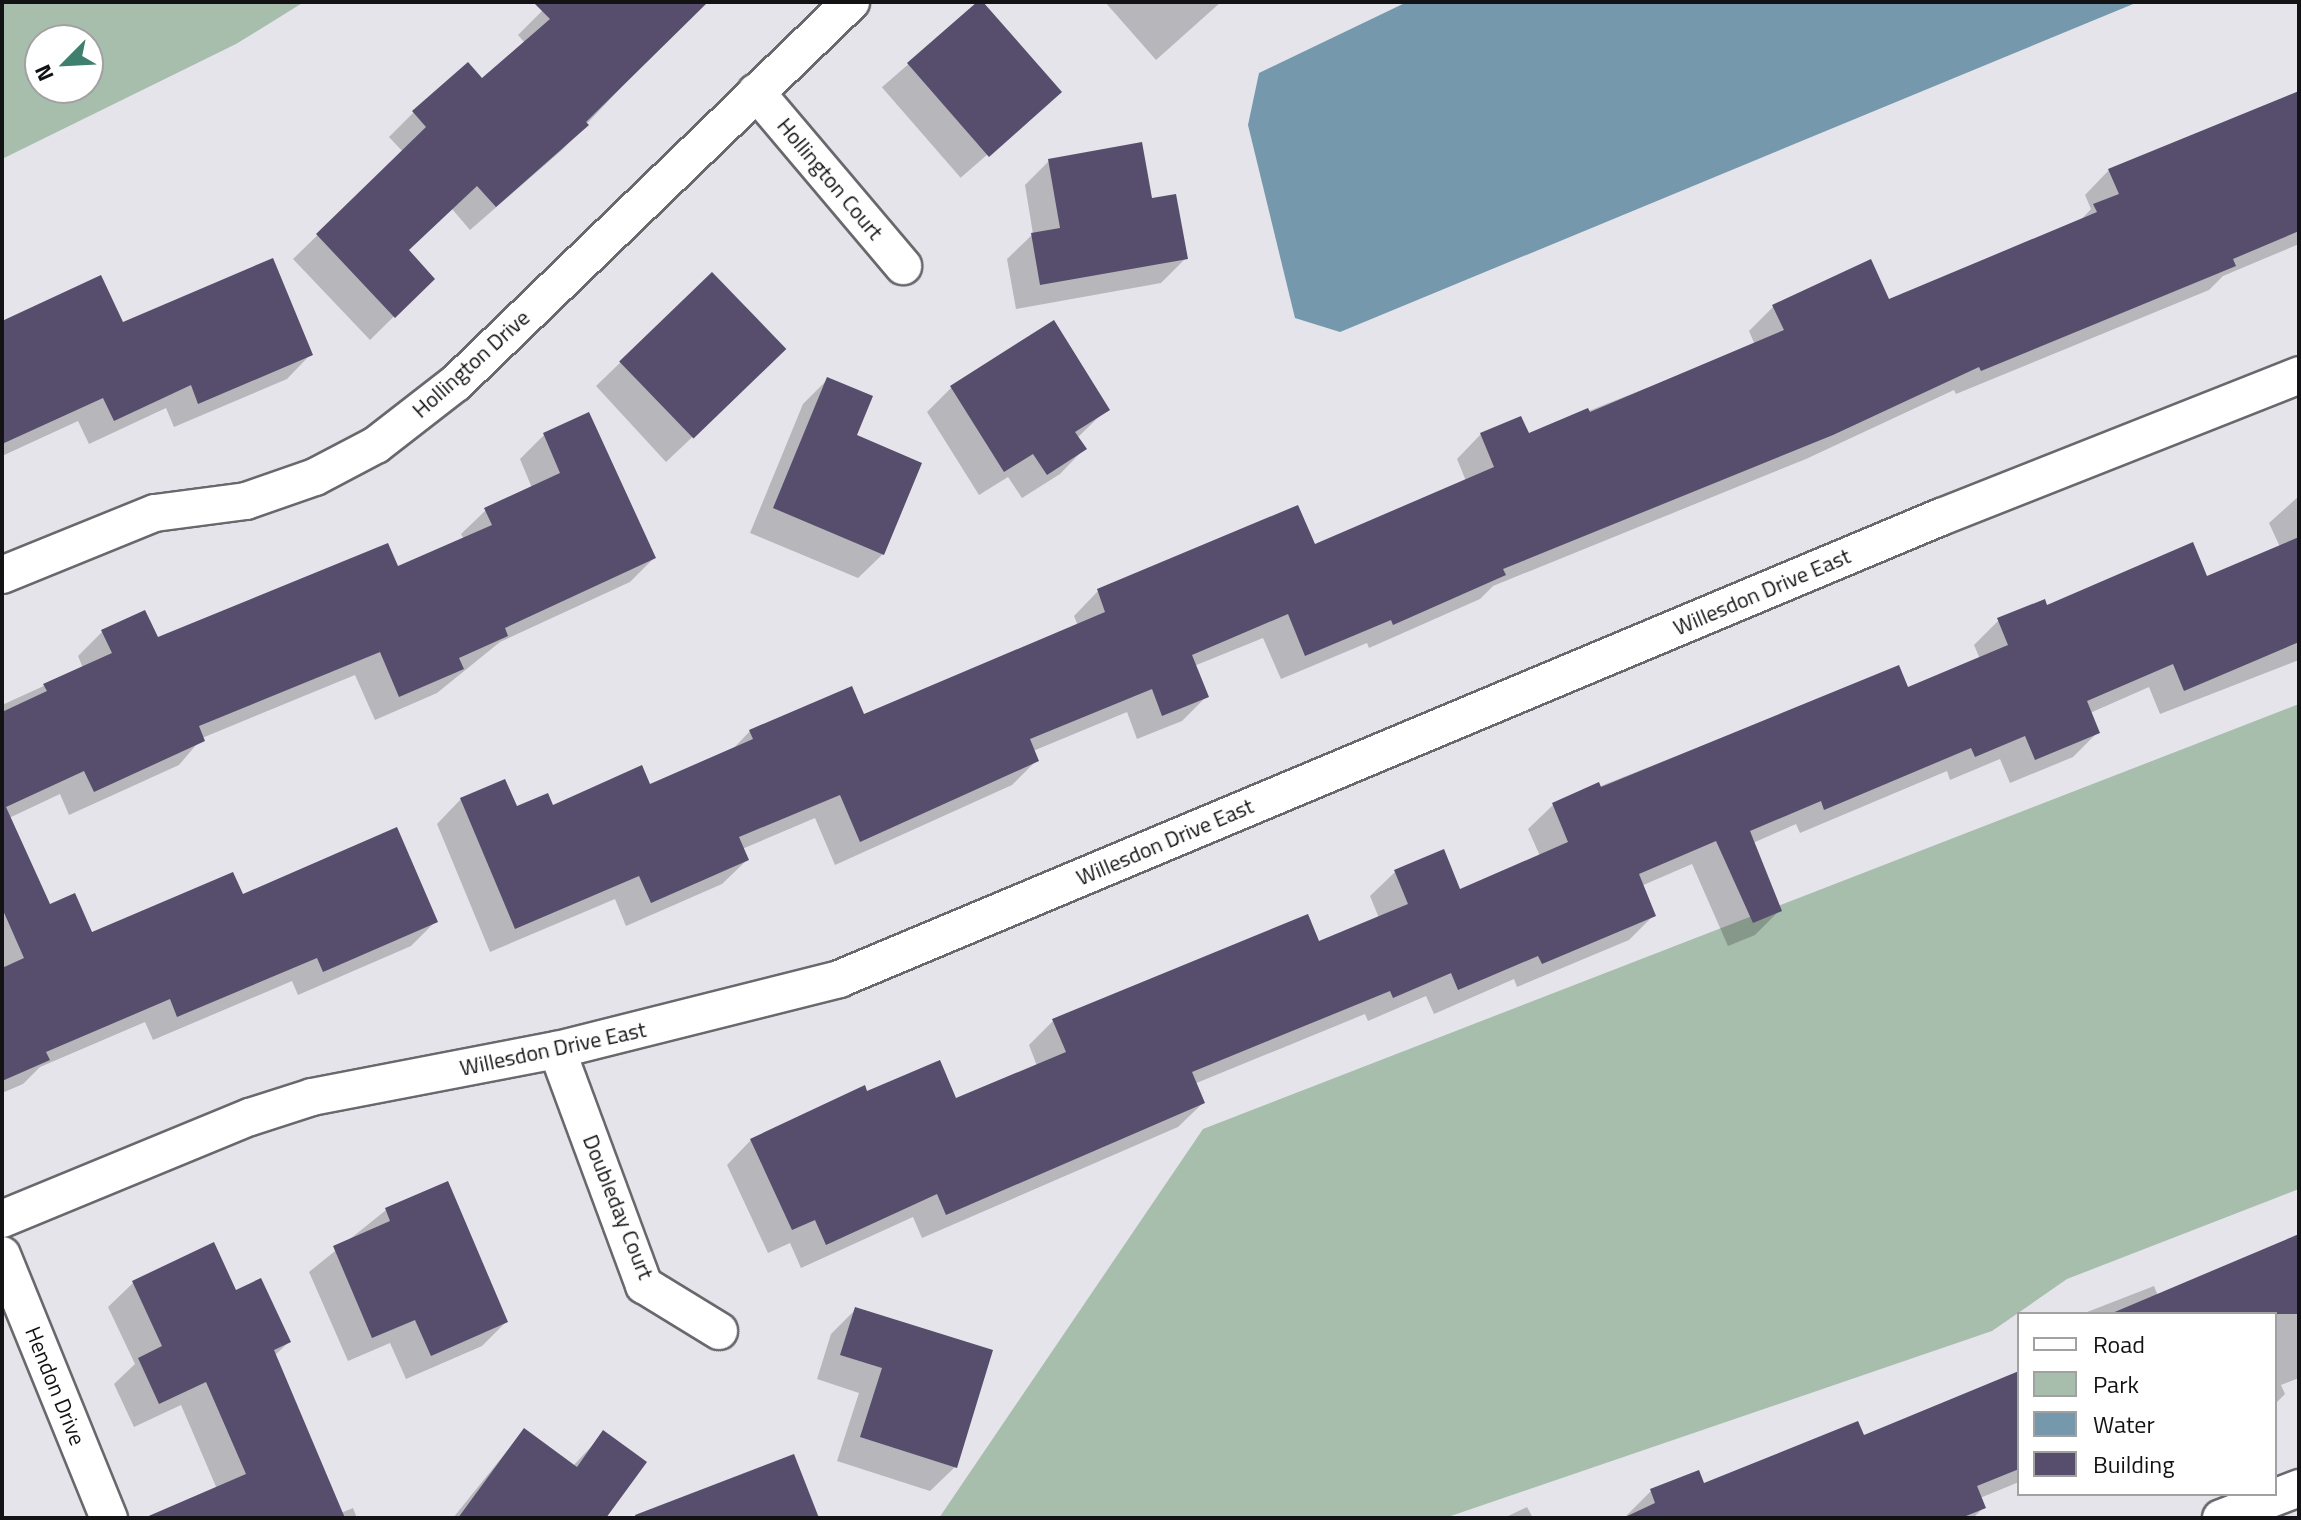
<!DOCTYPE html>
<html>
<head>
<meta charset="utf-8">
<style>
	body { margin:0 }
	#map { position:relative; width:2301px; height:1520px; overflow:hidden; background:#e4e4ea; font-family:"Titillium Web",sans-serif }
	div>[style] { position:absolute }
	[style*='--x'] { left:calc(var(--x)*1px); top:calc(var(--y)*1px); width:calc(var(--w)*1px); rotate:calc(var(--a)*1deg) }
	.green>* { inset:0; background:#a7bead }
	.water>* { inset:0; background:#7598ac }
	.shadow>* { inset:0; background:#0003; transform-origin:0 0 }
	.building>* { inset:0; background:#564e6c; transform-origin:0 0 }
	.roads { filter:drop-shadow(2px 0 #68686d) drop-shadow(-2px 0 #68686d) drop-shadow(0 2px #68686d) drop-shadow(0 -2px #68686d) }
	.minor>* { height:36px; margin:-18px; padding:0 18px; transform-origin:18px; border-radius:18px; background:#fff }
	span { translate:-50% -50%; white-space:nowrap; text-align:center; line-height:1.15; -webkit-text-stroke:8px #fff; paint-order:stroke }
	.street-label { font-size:22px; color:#131315 }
	.frame { position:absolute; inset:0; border:4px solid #131315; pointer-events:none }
	.legend { position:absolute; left:2017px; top:1312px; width:260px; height:184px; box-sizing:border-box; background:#fff; border:2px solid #a1a1a1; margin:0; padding:10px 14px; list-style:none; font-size:24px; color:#131315 }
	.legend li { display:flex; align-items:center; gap:16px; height:40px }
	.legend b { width:40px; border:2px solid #a1a1a1 }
	.north { position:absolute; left:24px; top:24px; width:80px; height:80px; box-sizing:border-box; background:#fff; border:2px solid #a1a1a1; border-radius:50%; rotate:246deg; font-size:22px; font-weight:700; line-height:32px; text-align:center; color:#131315 }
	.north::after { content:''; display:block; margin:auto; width:28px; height:36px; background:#3f7f6d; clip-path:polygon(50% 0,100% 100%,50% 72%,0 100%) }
</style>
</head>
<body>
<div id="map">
	<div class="green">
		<i style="clip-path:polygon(evenodd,2px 2px,304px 2px,236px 44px,2px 159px,2px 2px,40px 40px,88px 40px,88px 88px,40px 88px,40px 40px)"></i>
		<i style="clip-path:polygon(2299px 704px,2299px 1189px,2067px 1279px,1992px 1331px,1445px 1518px,939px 1518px,1203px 1129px)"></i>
	</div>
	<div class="water">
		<i style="clip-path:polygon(1407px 2px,2138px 2px,1340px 332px,1295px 318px,1248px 125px,1259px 73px)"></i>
	</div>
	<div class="shadow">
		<i style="clip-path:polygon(551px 2px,702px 2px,562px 150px,470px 230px,452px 209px,407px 251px,432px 279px,370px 340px,293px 259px,403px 152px,389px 137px,414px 112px,482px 81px,525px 43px,518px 35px)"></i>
		<i style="left:980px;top:2px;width:120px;height:130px;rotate:49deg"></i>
		<i style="clip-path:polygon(1105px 2px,1221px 2px,1156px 60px)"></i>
		<i style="clip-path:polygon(2299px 93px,2299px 244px,2223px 276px,2209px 290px,1956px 394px,1954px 390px,1806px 459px,1493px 586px,1480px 599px,1369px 648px,1367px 643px,1281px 679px,1263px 638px,1194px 666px,1206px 697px,1182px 721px,1137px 739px,1127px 712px,1033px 751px,1037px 760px,1012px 785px,835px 865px,815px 818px,742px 849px,747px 860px,722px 884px,626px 926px,615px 899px,490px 952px,437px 824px,461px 799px,516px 809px,552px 808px,649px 787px,730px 752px,750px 731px,863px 717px,1078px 626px,1074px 616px,1098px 591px,1314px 547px,1466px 481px,1457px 459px,1481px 434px,1528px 435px,1755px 345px,1749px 331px,1773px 307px,1888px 302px,2078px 223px,2091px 209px,2085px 195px,2109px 170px)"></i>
		<i style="clip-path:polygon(1049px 161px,1151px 200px,1186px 258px,1161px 283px,1016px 309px,1007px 259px,1033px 234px,1025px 185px)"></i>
		<i style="clip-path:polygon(712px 274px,759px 374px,666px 462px,596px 386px)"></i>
		<i style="clip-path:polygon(2px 323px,122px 324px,311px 354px,287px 379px,174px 427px,166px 408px,89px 444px,78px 421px,2px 456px)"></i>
		<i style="clip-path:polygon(1053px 323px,1107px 409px,1077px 438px,1084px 449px,1060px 474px,1022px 498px,1008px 477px,979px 495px,927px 412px,951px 388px)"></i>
		<i style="clip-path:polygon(827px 380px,854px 436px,883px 554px,858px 578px,750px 533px,803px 404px)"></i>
		<i style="clip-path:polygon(544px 435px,654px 558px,630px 582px,500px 642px,437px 693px,375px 720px,355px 675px,202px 738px,179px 765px,69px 815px,60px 794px,9px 818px,49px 907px,91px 935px,242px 897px,435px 922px,411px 946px,298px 995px,292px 981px,153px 1040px,145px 1022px,40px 1067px,23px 1084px,2px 1093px,2px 705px,83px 668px,78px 656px,102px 632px,157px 640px,397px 568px,464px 539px,461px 534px,486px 510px,532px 488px,520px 459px)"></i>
		<i style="clip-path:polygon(2299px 496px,2299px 660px,2160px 714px,2149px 687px,2090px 713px,2098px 732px,2073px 757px,2010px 783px,2000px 759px,1950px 780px,1947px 771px,1800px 833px,1796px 824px,1753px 843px,1780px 910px,1755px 935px,1728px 946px,1692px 864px,1641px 886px,1654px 915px,1629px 940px,1517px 987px,1514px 979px,1434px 1014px,1426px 996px,1368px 1021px,1365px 1014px,1194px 1084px,1203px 1103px,1178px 1127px,922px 1238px,913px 1217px,801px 1268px,790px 1243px,768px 1253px,727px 1165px,751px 1140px,866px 1093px,955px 1101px,1037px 1066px,1029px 1045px,1053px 1021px,1318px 943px,1379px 918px,1370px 896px,1395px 872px,1459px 891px,1540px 856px,1528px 829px,1553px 805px,1898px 668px,1907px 689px,1980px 659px,1974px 645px,1999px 620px,2206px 578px,2280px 547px,2269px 523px)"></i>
		<i style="clip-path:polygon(386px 1210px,506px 1322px,482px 1346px,406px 1379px,390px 1343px,348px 1361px,309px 1272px)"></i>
		<i style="clip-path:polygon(2299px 1236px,2299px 1378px,2281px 1385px,2285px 1394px,2275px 1404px,2275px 1314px,2082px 1314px,2154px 1286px,2158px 1296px)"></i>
		<i style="clip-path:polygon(213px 1245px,236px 1292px,289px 1342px,274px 1356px,341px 1513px,353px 1508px,357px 1518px,179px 1518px,217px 1489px,181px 1405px,134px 1427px,114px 1384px,135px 1364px,108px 1307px,133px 1283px)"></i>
		<i style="clip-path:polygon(856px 1309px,955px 1467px,930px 1491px,837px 1461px,859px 1393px,817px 1379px,831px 1334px)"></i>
		<i style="clip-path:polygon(2019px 1377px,2019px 1482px,1980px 1498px,1984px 1507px,1973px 1518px,1626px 1516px,1651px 1491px,1703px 1486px,1863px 1438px)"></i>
		<i style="clip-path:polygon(524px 1430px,572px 1467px,604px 1433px,604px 1518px,453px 1518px)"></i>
		<i style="clip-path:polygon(1527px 1507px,1533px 1518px,1504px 1518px)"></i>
	</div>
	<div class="building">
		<i style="clip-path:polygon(533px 2px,708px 2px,586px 122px,589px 125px,496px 207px,477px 186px,409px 250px,435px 279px,395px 318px,316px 234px,426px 127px,412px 111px,468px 62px,482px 78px,550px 19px)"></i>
		<i style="clip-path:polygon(977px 2px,983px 2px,1062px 92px,989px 157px,907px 63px)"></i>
		<i style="clip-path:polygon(2299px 91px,2299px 231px,2233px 259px,2236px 266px,1981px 371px,1979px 367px,1833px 435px,1503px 569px,1506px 575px,1393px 625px,1391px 620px,1305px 656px,1288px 614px,1192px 655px,1209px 697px,1162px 716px,1152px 689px,1030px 739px,1039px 761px,860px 842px,840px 795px,739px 837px,749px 860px,651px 903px,639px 876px,515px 929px,460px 798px,505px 779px,517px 806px,548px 793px,553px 805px,642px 765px,650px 784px,753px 739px,749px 730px,852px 686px,864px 714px,1105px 612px,1097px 589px,1298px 505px,1315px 544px,1494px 467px,1480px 433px,1521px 416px,1529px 433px,1588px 408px,1590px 412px,1784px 330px,1772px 305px,1871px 259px,1889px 299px,2097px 212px,2093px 204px,2119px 194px,2108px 169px)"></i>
		<i style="clip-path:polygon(1142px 142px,1152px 198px,1176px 194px,1188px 259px,1040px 285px,1031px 233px,1060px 228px,1048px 159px)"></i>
		<i style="clip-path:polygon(273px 258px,313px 355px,198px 404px,191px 385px,114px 421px,103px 398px,2px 444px,2px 321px,101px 275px,123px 322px)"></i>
		<i style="left:712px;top:272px;width:107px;height:129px;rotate:46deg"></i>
		<i style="clip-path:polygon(1054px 320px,1110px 410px,1075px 432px,1087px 449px,1047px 475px,1033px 454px,1004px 472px,950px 386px)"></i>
		<i style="clip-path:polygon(827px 377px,873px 396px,857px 435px,922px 463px,884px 555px,773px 508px)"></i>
		<i style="clip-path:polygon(589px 412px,656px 558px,505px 628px,508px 636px,459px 658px,464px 669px,399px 697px,380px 652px,199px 726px,205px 741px,94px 792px,84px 771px,6px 807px,50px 904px,75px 893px,92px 932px,233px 872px,243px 894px,397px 827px,438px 922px,323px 972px,317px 958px,177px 1017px,170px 999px,46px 1052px,50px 1060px,2px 1081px,2px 968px,24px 958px,2px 908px,2px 712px,47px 691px,43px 684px,112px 653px,101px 630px,145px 610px,158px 637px,388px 543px,398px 566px,492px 525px,484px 508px,560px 473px,543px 433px)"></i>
		<i style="clip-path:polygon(2299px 537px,2299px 642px,2184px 691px,2173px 664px,2087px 701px,2100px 733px,2035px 760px,2025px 736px,1975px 757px,1971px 748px,1824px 810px,1821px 801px,1750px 831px,1782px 911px,1753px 923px,1716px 841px,1639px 874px,1656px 916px,1542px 964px,1538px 956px,1458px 990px,1451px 973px,1393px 998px,1390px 991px,1192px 1072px,1205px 1103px,946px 1215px,937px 1194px,826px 1245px,815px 1220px,792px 1230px,750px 1139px,865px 1085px,867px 1091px,940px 1060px,956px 1098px,1066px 1052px,1052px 1019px,1308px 914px,1319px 941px,1408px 904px,1394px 870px,1444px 849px,1460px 889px,1568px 842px,1552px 803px,1599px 782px,1601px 787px,1899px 665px,1908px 687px,2008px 645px,1997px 618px,2045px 599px,2047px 605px,2193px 542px,2207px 576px)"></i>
		<i style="clip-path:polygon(448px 1181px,508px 1322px,431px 1356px,415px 1320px,372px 1338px,333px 1246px,390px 1221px,385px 1208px)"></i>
		<i style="clip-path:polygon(2299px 1234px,2299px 1314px,2110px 1314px)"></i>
		<i style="clip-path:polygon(214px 1242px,236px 1290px,261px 1278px,291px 1342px,274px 1350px,345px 1518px,144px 1518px,246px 1474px,206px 1382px,159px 1404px,138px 1358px,162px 1346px,132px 1281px)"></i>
		<i style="clip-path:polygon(855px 1307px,993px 1350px,957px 1468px,860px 1437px,882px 1368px,840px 1355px)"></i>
		<i style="clip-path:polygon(2019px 1371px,2019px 1469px,1977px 1486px,1986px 1508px,1961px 1518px,1623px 1518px,1655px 1503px,1650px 1489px,1699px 1470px,1704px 1483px,1858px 1421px,1864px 1435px)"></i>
		<i style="clip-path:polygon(524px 1428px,577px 1467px,603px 1430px,647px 1462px,606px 1518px,458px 1518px)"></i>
		<i style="clip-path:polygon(794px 1454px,819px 1518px,636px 1518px,635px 1515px)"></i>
	</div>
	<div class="roads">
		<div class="minor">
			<i style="--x:756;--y:92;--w:228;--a:49.8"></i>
			<i style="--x:2;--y:575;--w:165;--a:-22.1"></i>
			<i style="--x:155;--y:513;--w:92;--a:-7.5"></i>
			<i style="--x:246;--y:501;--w:73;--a:-19.2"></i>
			<i style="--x:315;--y:477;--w:69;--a:-27.7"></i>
			<i style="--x:376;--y:445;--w:101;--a:-37.8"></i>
			<i style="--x:456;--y:383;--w:549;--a:-43.97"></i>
			<i style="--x:557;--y:1050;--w:251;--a:69.7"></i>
			<i style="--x:644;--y:1285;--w:88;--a:31.5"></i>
			<i style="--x:2;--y:1219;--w:268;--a:-22.4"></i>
			<i style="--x:250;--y:1117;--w:65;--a:-17.9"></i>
			<i style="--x:312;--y:1097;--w:249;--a:-10.9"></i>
			<i style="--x:557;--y:1050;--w:291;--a:-14.1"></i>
			<i style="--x:839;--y:979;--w:1195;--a:-22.75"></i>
			<i style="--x:1941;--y:517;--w:385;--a:-21.6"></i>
			<i style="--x:2;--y:1255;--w:284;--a:67.9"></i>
			<i style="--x:2221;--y:1518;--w:84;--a:-21"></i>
		</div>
	</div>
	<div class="street-label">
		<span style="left:830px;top:179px;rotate:50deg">Hollington Court</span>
		<span style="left:471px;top:364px;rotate:-42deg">Hollington Drive</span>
		<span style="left:1762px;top:592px;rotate:-23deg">Willesdon Drive East</span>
		<span style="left:1165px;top:842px;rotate:-23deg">Willesdon Drive East</span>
		<span style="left:553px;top:1049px;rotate:-12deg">Willesdon Drive East</span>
		<span style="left:618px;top:1207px;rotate:68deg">Doubleday Court</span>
		<span style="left:55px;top:1386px;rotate:68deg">Hendon Drive</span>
	</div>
	<div class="frame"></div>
	<ul class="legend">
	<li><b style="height:10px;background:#fff"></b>Road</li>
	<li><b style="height:22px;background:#a7bead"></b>Park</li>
	<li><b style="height:22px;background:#7598ac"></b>Water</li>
	<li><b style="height:22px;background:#564e6c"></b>Building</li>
	</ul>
	<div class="north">N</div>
</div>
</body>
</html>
